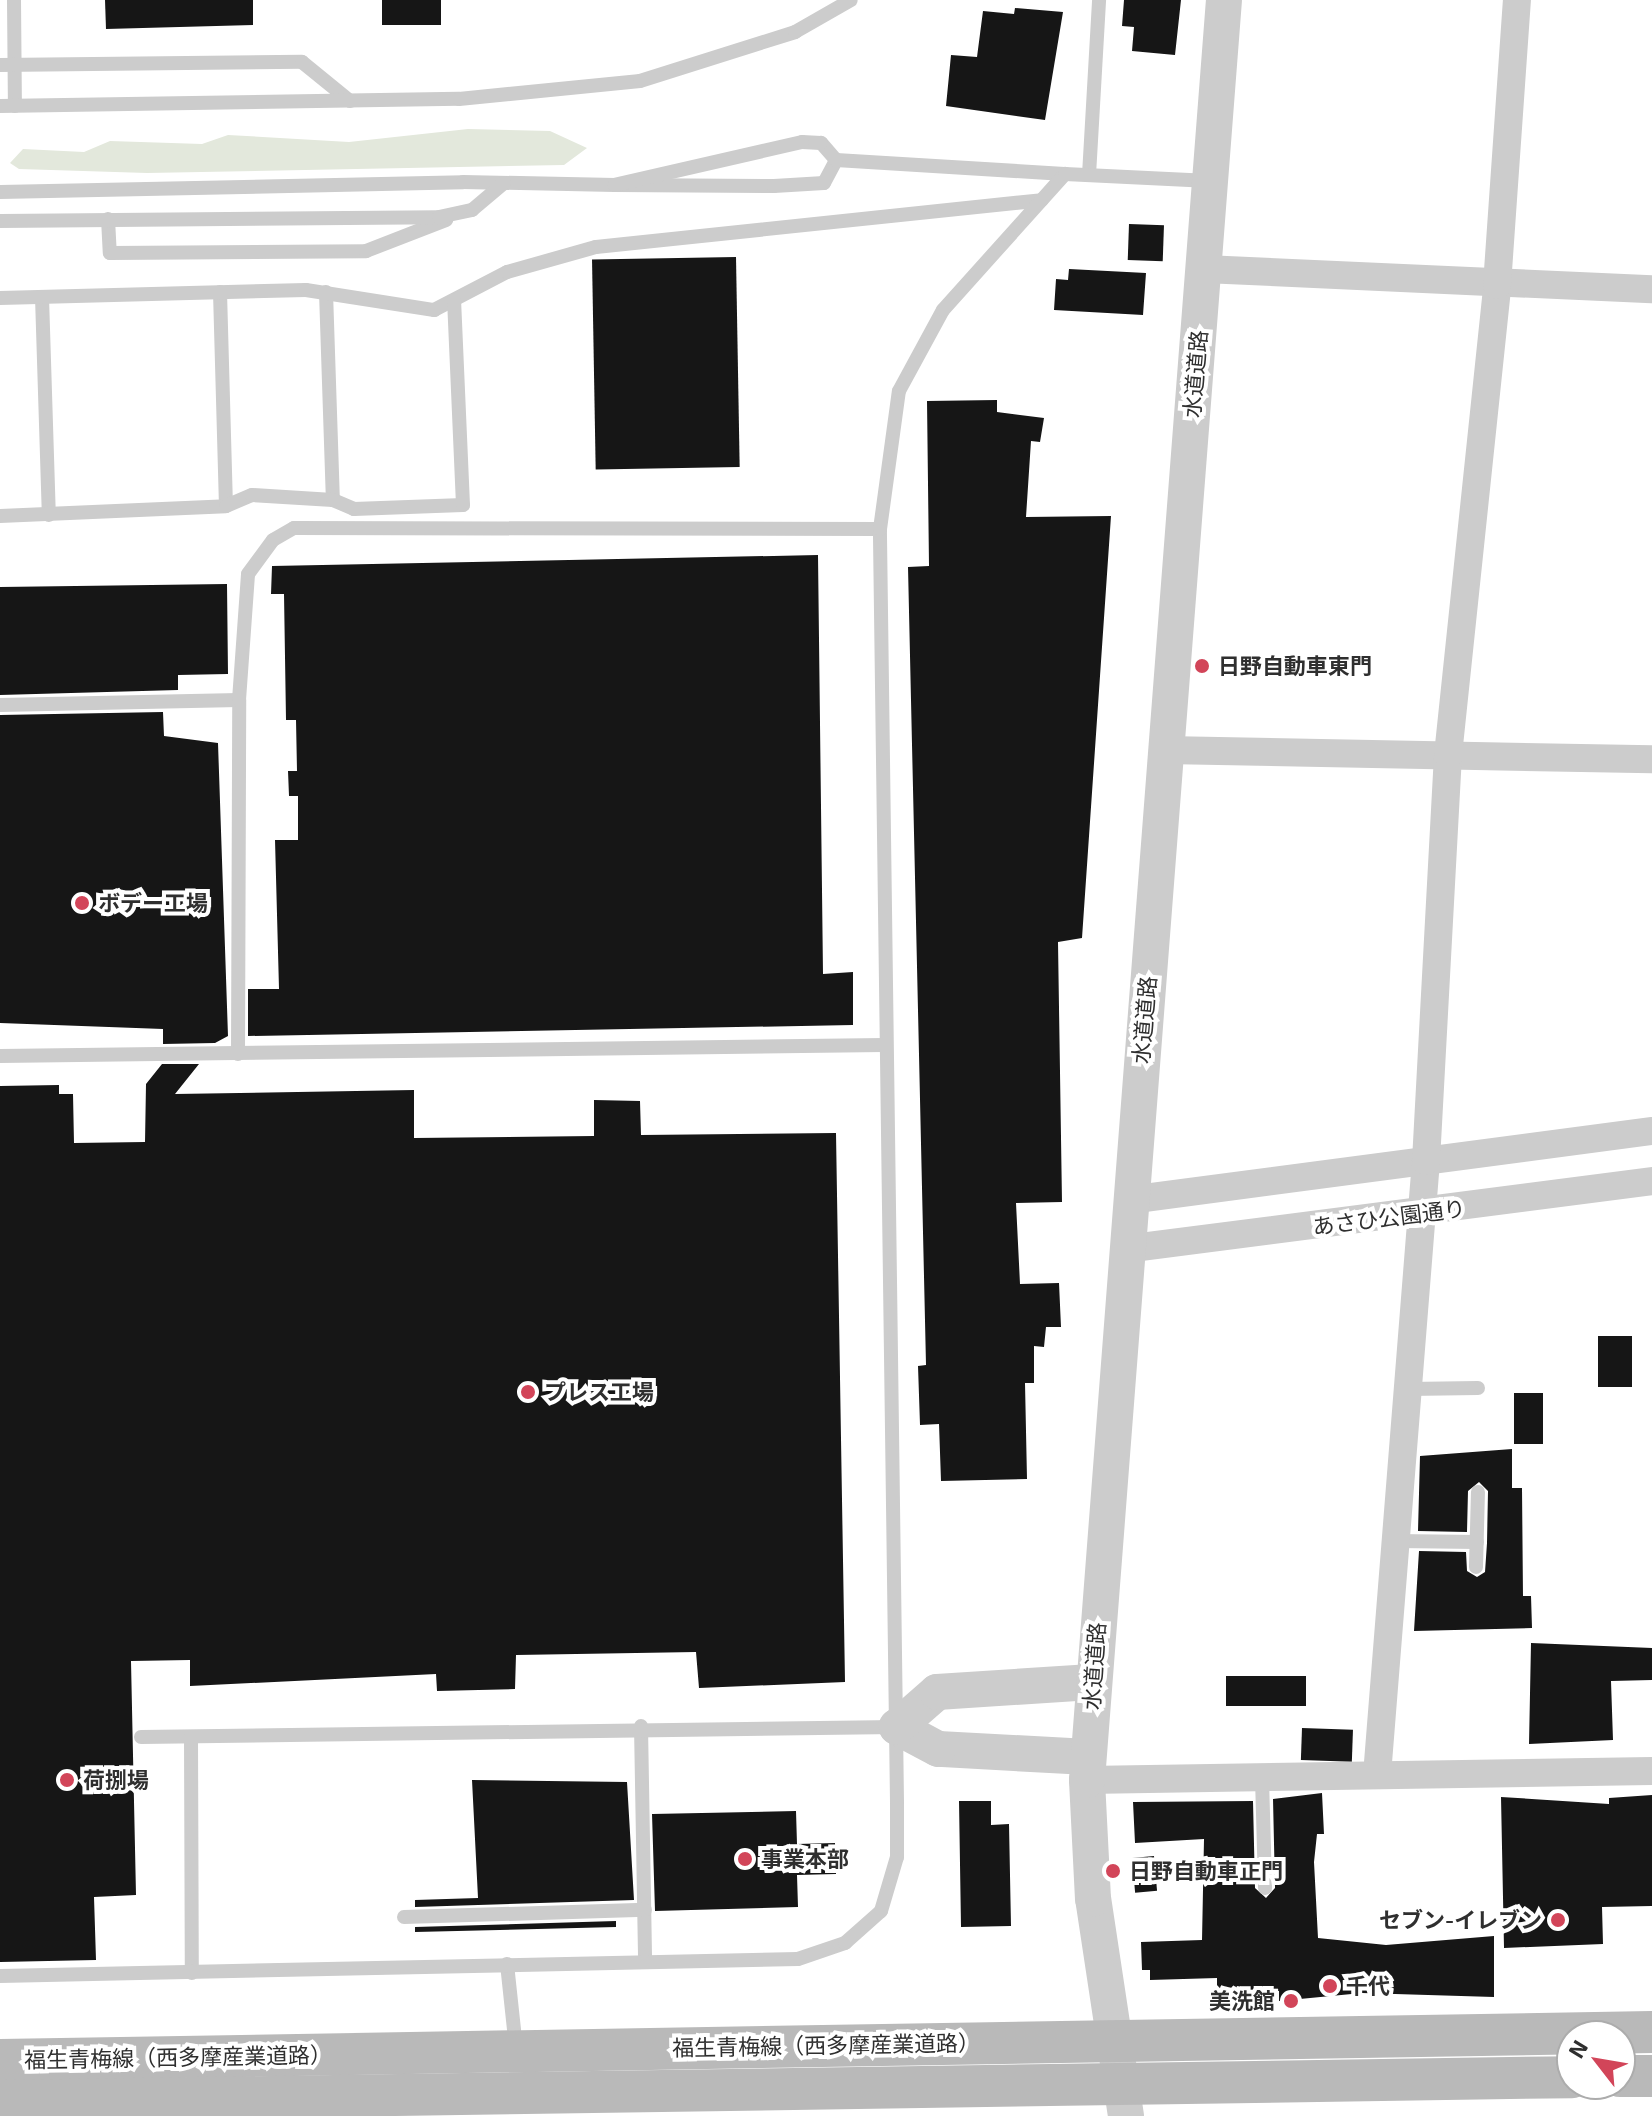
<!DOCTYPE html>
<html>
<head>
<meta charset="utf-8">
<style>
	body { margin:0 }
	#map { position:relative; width:1652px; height:2116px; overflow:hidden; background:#fff; font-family:"Exo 2","Noto Sans JP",sans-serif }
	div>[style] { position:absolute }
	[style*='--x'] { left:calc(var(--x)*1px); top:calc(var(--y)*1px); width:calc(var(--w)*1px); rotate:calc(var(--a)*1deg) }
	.green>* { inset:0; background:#e3e8dc }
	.building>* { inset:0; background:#161616; transform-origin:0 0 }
	.service>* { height:14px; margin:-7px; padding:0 7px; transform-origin:7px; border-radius:7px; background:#ccc }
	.minor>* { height:28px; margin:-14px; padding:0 14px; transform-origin:14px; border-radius:14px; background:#ccc }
	.tertiary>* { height:36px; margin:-18px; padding:0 18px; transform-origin:18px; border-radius:18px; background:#ccc }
	.secondary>* { height:42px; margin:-21px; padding:0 21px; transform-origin:21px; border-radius:21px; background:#b9b9b9 }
	.dots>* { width:22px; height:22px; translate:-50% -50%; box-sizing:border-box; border:4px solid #fff; border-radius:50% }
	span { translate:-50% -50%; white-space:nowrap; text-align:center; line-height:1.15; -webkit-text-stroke:8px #fff; paint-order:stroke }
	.street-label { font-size:22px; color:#2f2f2f }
	.poi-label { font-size:22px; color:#2f2f2f; font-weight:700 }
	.left { translate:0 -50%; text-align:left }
	.right { translate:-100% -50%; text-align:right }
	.north { position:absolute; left:1556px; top:2020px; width:80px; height:80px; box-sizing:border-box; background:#fff; border:2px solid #acacac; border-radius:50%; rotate:301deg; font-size:22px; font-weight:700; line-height:32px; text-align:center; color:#2f2f2f }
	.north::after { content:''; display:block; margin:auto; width:28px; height:36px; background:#d24559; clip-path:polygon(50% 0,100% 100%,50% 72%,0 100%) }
</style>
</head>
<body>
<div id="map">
	<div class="green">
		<i style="clip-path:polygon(468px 129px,550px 131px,587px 148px,564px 165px,147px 173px,19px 169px,10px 163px,23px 149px,84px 152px,110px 141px,202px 144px,228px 135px,349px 142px)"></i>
	</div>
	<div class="building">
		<i style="clip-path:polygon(105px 0,253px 0,253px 25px,106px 29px)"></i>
		<i style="left:382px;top:0;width:59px;height:25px"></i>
		<i style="clip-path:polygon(1124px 0,1181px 0,1175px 55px,1132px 51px,1134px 27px,1122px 26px)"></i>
		<i style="clip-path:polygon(1015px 8px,1063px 12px,1045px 120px,946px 106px,951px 55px,977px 57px,983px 11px,1014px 14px)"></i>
		<i style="left:1129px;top:224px;width:35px;height:36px;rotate:2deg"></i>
		<i style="left:736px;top:257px;width:210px;height:144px;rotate:89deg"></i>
		<i style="clip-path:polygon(1069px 269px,1146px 273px,1143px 315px,1054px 310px,1056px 279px,1068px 280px)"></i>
		<i style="clip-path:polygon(997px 400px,997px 412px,1044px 418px,1040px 442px,1031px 441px,1026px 517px,1111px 516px,1082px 938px,1058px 942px,1062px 1202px,1016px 1203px,1020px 1284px,1059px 1283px,1061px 1327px,1046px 1327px,1044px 1347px,1034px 1346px,1034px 1383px,1025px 1383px,1027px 1479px,941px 1481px,939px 1424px,920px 1425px,918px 1366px,926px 1365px,908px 567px,929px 566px,927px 401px)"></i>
		<i style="clip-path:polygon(818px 555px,823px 974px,853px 972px,853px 1025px,248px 1036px,248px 989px,279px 989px,275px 840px,298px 840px,298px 796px,289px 796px,288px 771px,297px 771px,296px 720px,286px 720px,284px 594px,271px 594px,272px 566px)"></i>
		<i style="clip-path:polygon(227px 584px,228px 674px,178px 675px,178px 690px,0 695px,0 587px)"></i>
		<i style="clip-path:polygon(163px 712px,164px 736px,218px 743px,228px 1036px,215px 1043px,163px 1044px,163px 1029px,0 1023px,0 715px)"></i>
		<i style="clip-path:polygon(162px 1064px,199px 1064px,175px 1094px,414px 1090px,414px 1138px,594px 1136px,594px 1100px,640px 1101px,641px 1135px,836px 1133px,845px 1682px,699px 1688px,696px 1652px,516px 1655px,515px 1689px,437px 1691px,436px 1674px,190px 1686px,190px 1660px,131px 1661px,136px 1895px,94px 1897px,96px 1960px,0 1962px,0 1086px,59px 1085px,59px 1094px,73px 1094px,74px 1143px,145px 1142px,146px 1084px)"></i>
		<i style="left:1598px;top:1336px;width:34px;height:51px"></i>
		<i style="left:1514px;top:1393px;width:29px;height:51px"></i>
		<i style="clip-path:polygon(1512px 1449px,1512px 1488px,1522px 1488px,1523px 1596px,1531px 1596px,1532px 1628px,1414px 1631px,1419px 1551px,1466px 1552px,1467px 1571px,1477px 1577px,1485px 1572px,1487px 1543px,1488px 1491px,1479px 1482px,1468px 1491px,1467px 1532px,1418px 1531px,1420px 1456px)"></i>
		<i style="clip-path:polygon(1531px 1643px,1652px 1648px,1652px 1680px,1611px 1681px,1613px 1740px,1529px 1744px)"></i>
		<i style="left:1306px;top:1676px;width:30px;height:80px;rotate:90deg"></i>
		<i style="left:1302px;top:1728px;width:51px;height:32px;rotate:2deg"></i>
		<i style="clip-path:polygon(472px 1780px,627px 1782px,634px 1900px,415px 1907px,415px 1900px,478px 1898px)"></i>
		<i style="clip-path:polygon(1322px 1793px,1324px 1834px,1317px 1834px,1314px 1862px,1318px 1938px,1386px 1945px,1494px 1936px,1494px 1997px,1362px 1993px,1279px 2001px,1279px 1991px,1217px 1989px,1217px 1978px,1150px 1980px,1150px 1970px,1142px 1970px,1141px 1942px,1202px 1940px,1204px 1839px,1135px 1843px,1133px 1802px,1253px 1801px,1255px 1888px,1266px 1898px,1275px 1888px,1273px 1799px)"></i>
		<i style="clip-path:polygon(1652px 1795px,1652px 1906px,1602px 1907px,1603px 1944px,1504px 1948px,1501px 1797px,1609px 1804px,1609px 1798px)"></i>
		<i style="clip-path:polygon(959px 1801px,991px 1801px,991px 1825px,1009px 1824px,1011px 1926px,961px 1927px)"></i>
		<i style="clip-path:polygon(796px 1811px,797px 1844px,835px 1843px,836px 1874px,797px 1875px,798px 1907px,655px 1911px,652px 1814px)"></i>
		<i style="left:1154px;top:1856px;width:35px;height:22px;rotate:85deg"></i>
		<i style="clip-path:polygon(616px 1921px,616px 1927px,415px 1932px,415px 1927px)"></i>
	</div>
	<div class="service">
		<i style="--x:14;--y:0;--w:106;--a:89.5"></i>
		<i style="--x:0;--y:65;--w:302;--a:-0.6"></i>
		<i style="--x:302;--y:62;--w:62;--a:39.1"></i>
		<i style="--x:0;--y:106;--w:459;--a:-0.9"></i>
		<i style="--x:459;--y:99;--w:182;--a:-5.7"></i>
		<i style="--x:640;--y:81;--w:163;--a:-17.5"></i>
		<i style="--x:795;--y:32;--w:64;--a:-29.7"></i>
		<i style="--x:836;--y:160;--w:229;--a:3.5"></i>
		<i style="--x:1089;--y:175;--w:175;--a:-86.7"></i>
		<i style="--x:0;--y:192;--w:463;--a:-1.2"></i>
		<i style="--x:463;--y:182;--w:152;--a:1.1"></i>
		<i style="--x:615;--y:185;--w:159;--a:0.4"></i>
		<i style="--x:774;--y:186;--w:50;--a:-3.4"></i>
		<i style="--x:824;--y:183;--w:26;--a:-62"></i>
		<i style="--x:836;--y:160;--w:23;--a:-131"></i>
		<i style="--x:821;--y:143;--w:19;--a:-177"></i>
		<i style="--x:802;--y:142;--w:192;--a:167.1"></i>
		<i style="--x:108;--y:219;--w:34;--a:87"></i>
		<i style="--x:110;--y:253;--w:256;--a:-0.4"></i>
		<i style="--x:366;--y:251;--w:86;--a:-21.2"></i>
		<i style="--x:0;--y:221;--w:439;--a:-0.5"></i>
		<i style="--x:439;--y:217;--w:34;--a:-12"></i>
		<i style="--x:472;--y:210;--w:42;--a:-40.2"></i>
		<i style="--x:220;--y:292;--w:214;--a:88.4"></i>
		<i style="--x:326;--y:292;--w:208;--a:88.1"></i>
		<i style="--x:42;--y:297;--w:218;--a:88.2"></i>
		<i style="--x:0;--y:298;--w:306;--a:-1.5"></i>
		<i style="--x:306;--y:290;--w:130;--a:8.9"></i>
		<i style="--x:434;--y:310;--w:82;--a:-27.5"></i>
		<i style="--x:507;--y:272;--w:92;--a:-15.7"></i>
		<i style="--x:596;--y:247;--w:448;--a:-6"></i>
		<i style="--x:0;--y:516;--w:226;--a:-2.5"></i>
		<i style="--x:226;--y:506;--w:28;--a:-23"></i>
		<i style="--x:252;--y:495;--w:81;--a:3.5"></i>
		<i style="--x:333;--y:500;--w:23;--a:23"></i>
		<i style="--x:354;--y:509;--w:109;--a:-2.1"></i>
		<i style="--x:463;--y:505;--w:205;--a:-92.5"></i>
		<i style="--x:0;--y:705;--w:239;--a:-1.2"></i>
		<i style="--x:238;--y:1054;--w:354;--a:-89.8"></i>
		<i style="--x:239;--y:700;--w:126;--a:-85.9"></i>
		<i style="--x:248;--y:574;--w:42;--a:-53.7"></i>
		<i style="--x:273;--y:540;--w:24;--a:-30"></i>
		<i style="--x:294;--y:528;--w:586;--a:0.1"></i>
		<i style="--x:0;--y:1056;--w:884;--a:-0.71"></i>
		<i style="--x:1408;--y:1389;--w:70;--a:-0.8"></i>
		<i style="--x:1396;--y:1541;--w:81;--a:0.7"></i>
		<i style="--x:1476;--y:1567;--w:75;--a:-88.5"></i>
		<i style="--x:641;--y:1726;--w:235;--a:89"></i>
		<i style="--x:141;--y:1737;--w:755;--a:-0.76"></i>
		<i style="--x:191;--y:1737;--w:236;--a:89.8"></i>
		<i style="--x:1262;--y:1778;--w:110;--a:88.4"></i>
		<i style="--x:404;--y:1917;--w:241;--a:-1.7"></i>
		<i style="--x:507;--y:1964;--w:84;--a:83.9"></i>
		<i style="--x:0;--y:1976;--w:798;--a:-1.22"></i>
		<i style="--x:798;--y:1959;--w:50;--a:-18.8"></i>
		<i style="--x:845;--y:1943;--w:48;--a:-41.6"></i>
		<i style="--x:881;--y:1911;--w:56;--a:-73.5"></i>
		<i style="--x:897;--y:1857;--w:55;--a:-90"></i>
		<i style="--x:897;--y:1802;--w:1273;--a:-90.77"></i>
		<i style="--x:880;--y:529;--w:139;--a:-82.2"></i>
		<i style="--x:899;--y:391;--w:92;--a:-61.5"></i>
		<i style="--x:943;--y:310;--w:183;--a:-48.1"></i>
		<i style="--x:1065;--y:174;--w:145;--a:2.8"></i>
	</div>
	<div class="minor">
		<i style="--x:1204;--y:269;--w:448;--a:2.6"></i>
		<i style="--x:1165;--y:750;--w:487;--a:1.1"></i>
		<i style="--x:1129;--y:1200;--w:528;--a:-7.52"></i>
		<i style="--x:1125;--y:1249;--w:531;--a:-7.35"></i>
		<i style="--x:1377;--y:1775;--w:616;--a:-85.44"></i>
		<i style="--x:1426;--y:1161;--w:407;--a:-86.9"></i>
		<i style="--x:1448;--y:755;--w:473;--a:-84"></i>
		<i style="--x:1497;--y:285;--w:286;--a:-86"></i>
		<i style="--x:1087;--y:1780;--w:565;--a:-0.91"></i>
	</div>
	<div class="tertiary">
		<i style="--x:1088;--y:1757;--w:150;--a:-176.9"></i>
		<i style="--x:938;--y:1749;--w:47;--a:-151.8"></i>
		<i style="--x:897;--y:1727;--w:53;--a:-41.2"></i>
		<i style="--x:937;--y:1692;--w:155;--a:-3.7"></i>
		<i style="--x:1126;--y:2116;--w:219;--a:-98.6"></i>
		<i style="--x:1093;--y:1899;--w:119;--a:-92.9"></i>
		<i style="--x:1087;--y:1780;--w:1785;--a:-85.6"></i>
	</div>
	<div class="secondary">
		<i style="--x:0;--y:2060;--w:1652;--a:-0.97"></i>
		<i style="--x:1620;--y:2076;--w:32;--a:0"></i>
		<i style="--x:0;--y:2101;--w:1572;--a:-0.87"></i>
	</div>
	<div class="dots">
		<i style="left:1202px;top:666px;background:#d24559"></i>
		<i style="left:82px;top:903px;background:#d24559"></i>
		<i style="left:528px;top:1392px;background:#d24559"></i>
		<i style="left:67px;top:1780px;background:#d24559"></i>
		<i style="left:745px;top:1859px;background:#d24559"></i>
		<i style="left:1113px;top:1871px;background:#d24559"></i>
		<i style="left:1558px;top:1920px;background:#d24559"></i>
		<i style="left:1330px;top:1986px;background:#d24559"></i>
		<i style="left:1291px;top:2001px;background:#d24559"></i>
	</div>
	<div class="street-label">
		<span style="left:1195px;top:374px;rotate:-85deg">水道道路</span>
		<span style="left:1144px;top:1020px;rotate:-85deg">水道道路</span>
		<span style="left:1389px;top:1217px;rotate:-7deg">あさひ公園通り</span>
		<span style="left:1094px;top:1666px;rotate:-86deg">水道道路</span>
		<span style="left:826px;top:2045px;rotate:-1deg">福生青梅線（西多摩産業道路）</span>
		<span style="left:178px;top:2057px;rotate:-1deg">福生青梅線（西多摩産業道路）</span>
	</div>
	<div class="poi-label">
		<span class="left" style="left:1218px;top:666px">日野自動車東門</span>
		<span class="left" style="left:98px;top:903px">ボデー工場</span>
		<span class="left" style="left:544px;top:1392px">プレス工場</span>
		<span class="left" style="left:83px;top:1780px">荷捌場</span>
		<span class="left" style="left:761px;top:1859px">事業本部</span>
		<span class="left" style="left:1129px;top:1871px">日野自動車正門</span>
		<span class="right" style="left:1542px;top:1920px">セブン-イレブン</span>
		<span class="left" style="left:1346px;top:1986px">千代</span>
		<span class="right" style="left:1275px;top:2001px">美洗館</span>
	</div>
	<div class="north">N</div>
</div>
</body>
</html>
